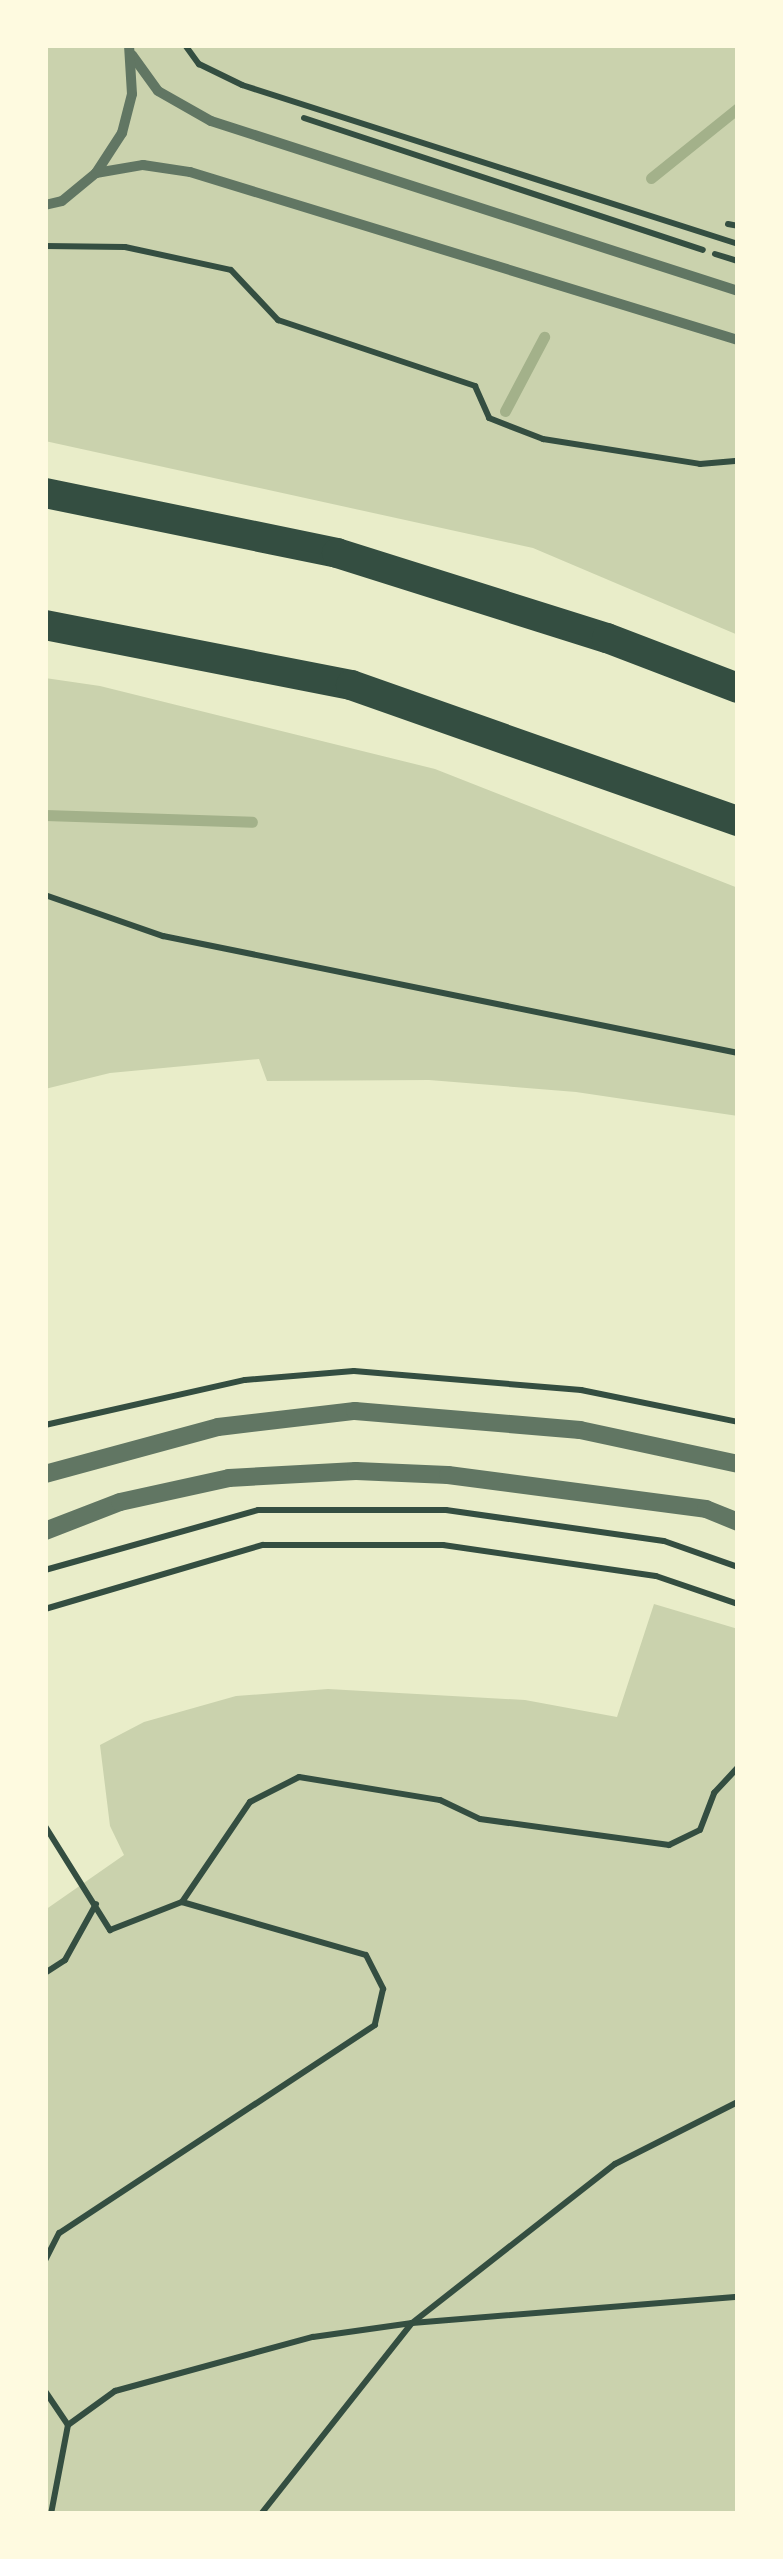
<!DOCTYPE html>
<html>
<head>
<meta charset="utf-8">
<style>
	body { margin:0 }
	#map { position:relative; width:783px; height:2559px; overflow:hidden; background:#e9edc9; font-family:Karla,sans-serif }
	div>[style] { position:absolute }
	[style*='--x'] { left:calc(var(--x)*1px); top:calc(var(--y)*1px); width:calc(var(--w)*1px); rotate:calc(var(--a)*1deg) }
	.green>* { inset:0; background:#cad2ad }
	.stream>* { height:11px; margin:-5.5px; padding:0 5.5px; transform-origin:5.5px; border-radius:5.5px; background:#a3b18a }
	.path>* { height:6px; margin:-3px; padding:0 3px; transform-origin:3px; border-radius:3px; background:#344e41 }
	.minor>* { height:10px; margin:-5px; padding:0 5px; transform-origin:5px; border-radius:5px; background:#617663 }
	.tertiary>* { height:18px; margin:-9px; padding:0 9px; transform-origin:9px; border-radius:9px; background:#617663 }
	.motorway>* { height:30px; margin:-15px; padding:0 15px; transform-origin:15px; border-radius:15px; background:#344e41 }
	span { translate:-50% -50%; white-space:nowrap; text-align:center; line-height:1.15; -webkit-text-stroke:9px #fefae0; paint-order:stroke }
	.frame { position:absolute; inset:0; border:48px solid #fefae0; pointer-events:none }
</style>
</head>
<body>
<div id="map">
	<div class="green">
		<i style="clip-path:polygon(45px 45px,738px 45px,738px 635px,533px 548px,45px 441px)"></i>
		<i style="clip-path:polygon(45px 678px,100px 686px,435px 769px,738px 888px,738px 1116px,576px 1092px,429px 1080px,267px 1081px,259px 1059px,110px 1073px,45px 1089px)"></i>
		<i style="clip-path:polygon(654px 1604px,738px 1629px,738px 2514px,45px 2514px,45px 1910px,124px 1855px,110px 1826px,100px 1745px,144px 1722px,236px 1696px,328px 1689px,525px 1700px,617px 1717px)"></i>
	</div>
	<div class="stream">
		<i style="--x:651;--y:178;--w:112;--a:-38.8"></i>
		<i style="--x:505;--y:411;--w:84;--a:-62.2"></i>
		<i style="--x:45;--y:815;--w:207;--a:1.9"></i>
	</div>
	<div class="path">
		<i style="--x:185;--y:45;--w:24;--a:54"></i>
		<i style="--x:199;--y:64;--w:48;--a:26"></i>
		<i style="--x:242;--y:85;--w:521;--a:17.77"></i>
		<i style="--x:304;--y:118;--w:420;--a:18.3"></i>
		<i style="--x:728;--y:224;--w:10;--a:11"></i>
		<i style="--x:45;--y:246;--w:80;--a:0.7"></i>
		<i style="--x:125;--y:247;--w:108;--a:12.2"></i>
		<i style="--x:231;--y:270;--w:69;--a:46.8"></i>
		<i style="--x:278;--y:320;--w:208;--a:18.5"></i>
		<i style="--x:475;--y:386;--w:35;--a:66"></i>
		<i style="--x:489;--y:418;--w:58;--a:21.3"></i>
		<i style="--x:543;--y:439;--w:159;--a:9"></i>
		<i style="--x:700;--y:464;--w:38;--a:-5"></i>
		<i style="--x:715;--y:254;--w:24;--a:17"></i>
		<i style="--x:45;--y:895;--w:125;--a:19.2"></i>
		<i style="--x:163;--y:936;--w:587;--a:11.5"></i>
		<i style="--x:45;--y:1425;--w:205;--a:-12.7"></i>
		<i style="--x:245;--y:1380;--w:109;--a:-4.7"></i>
		<i style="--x:354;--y:1371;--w:228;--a:4.8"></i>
		<i style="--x:581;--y:1390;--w:160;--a:11.5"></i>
		<i style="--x:45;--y:1570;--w:221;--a:-15.7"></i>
		<i style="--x:258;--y:1510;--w:188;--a:0"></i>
		<i style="--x:446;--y:1510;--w:220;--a:8.1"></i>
		<i style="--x:664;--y:1541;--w:78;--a:19.4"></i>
		<i style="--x:45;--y:1609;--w:227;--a:-16.4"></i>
		<i style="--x:263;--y:1545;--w:180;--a:0"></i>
		<i style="--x:443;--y:1545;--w:215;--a:8.3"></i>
		<i style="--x:656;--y:1576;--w:87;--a:18.9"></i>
		<i style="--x:45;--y:1826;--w:123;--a:58"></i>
		<i style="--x:110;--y:1930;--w:77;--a:-21.3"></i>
		<i style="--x:182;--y:1902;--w:191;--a:16.1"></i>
		<i style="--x:366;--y:1955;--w:38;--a:63"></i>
		<i style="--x:383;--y:1989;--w:37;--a:103"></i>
		<i style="--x:375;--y:2025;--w:378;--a:146.6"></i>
		<i style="--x:59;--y:2233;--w:31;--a:117"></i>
		<i style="--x:182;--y:1902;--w:121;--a:-55.8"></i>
		<i style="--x:250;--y:1802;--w:55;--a:-27"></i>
		<i style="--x:299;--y:1777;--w:143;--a:9.3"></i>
		<i style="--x:440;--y:1800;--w:44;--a:25.4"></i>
		<i style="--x:480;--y:1819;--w:191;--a:7.8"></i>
		<i style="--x:669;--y:1845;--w:34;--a:-26"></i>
		<i style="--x:700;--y:1830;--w:40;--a:-69"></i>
		<i style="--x:714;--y:1793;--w:35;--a:-47"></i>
		<i style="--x:45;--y:1973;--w:24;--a:-33"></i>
		<i style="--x:65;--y:1960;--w:64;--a:-61"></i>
		<i style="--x:45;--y:2391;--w:41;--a:55.9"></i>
		<i style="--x:51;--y:2514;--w:91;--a:-79.2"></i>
		<i style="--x:68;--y:2425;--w:58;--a:-35.9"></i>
		<i style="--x:115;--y:2391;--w:205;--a:-15.3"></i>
		<i style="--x:313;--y:2337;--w:100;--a:-8"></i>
		<i style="--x:412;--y:2323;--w:327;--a:-4.6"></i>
		<i style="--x:261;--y:2514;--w:243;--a:-51.7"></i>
		<i style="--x:412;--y:2323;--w:258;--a:-38.1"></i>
		<i style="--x:615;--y:2164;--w:138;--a:-26.8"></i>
	</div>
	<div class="minor">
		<i style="--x:132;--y:55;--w:44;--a:54.2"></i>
		<i style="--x:158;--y:91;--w:61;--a:29.5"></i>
		<i style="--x:211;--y:121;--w:554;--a:17.88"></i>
		<i style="--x:96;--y:173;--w:48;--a:-9.7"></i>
		<i style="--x:143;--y:165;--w:48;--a:8.5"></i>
		<i style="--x:190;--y:172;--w:573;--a:17.04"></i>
		<i style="--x:45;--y:205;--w:17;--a:-13"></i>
		<i style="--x:62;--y:201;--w:44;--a:-39.5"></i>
		<i style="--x:96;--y:173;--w:48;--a:-57"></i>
		<i style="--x:122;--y:133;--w:40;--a:-75.6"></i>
		<i style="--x:132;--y:94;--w:49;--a:-93.5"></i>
	</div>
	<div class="tertiary">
		<i style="--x:45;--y:1474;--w:179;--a:-15.2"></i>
		<i style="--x:218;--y:1427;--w:138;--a:-6.7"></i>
		<i style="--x:355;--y:1411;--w:226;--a:4.8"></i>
		<i style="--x:580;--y:1430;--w:162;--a:12.1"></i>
		<i style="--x:45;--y:1531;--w:80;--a:-21.1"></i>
		<i style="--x:120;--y:1502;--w:112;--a:-12.4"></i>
		<i style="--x:229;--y:1478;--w:127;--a:-3.2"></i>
		<i style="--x:356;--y:1471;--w:92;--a:2.5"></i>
		<i style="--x:448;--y:1475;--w:260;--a:7.5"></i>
		<i style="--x:706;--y:1509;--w:35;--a:22"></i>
	</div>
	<div class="motorway">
		<i style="--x:45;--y:493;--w:298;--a:11.6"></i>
		<i style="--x:337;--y:553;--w:283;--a:17.5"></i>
		<i style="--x:607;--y:638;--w:140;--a:20.9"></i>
		<i style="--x:45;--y:625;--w:312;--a:11.1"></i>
		<i style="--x:351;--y:685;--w:410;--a:19.4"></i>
	</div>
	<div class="frame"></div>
</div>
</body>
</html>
